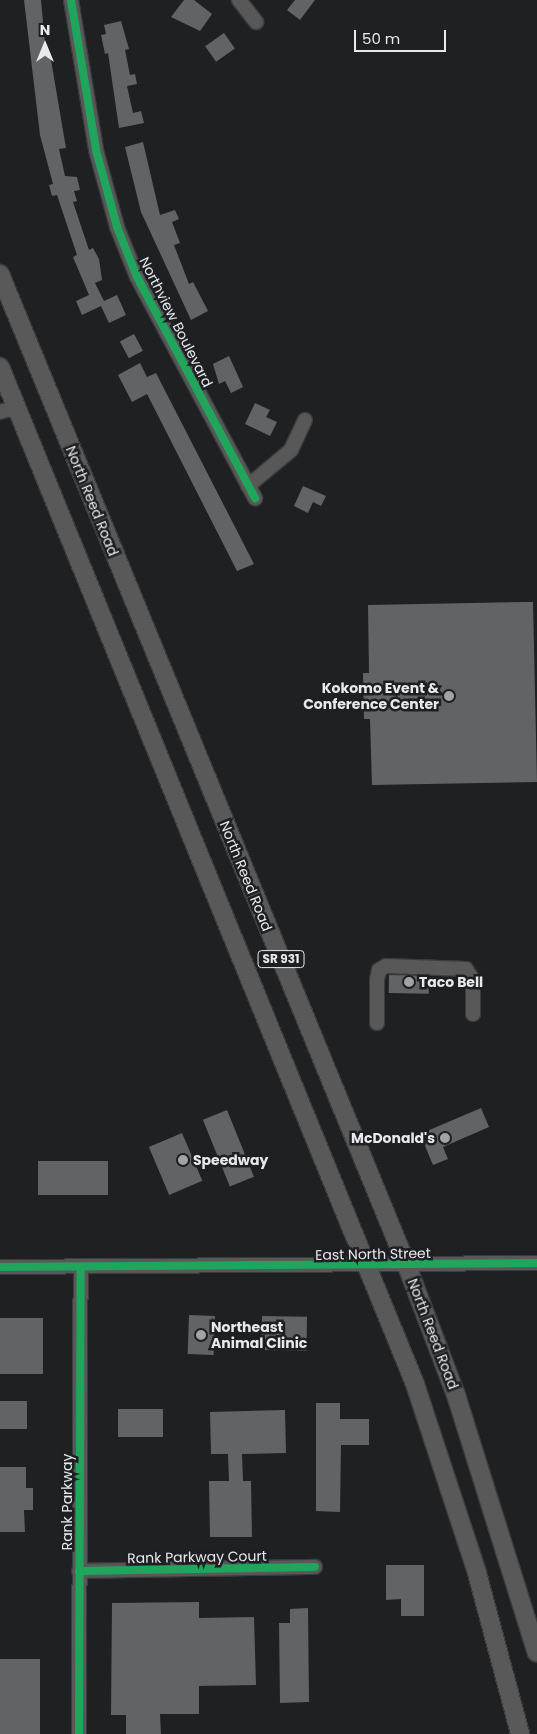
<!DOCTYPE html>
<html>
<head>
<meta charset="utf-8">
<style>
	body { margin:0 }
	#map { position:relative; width:537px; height:1734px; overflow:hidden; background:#1e2022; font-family:Poppins,sans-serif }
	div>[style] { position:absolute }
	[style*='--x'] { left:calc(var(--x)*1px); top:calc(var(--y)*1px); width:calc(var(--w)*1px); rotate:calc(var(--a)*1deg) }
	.building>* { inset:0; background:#626365; transform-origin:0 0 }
	.roads { filter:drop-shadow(1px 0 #3b3c3d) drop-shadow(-1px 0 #3b3c3d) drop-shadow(0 1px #3b3c3d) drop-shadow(0 -1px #3b3c3d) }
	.minor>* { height:14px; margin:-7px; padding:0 7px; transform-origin:7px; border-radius:7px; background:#585859 }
	.major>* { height:18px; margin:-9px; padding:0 9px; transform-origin:9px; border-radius:9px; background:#59595a }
	.cycleway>* { height:8px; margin:-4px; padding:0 4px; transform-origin:4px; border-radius:4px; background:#20a55d }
	.dots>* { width:14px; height:14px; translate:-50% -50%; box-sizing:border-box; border:2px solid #1d1f23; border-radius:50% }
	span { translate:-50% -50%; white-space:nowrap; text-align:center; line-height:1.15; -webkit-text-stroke:5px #1d1f23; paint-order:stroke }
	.shield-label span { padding:1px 4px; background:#1d1f23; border:1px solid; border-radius:4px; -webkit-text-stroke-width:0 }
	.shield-label { font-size:12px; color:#e8e9ec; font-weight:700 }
	.street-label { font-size:14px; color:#e8e9ec }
	.poi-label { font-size:14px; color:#e8e9ec; font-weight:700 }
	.right { translate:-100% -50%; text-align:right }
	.left { translate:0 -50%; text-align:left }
	.north { position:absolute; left:20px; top:20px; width:50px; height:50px; -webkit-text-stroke:4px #1d1f23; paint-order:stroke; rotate:0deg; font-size:14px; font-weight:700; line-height:20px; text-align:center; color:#e8e9ec }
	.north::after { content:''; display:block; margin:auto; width:18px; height:22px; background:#e8e9ec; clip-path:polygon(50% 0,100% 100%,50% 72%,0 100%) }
	.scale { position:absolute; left:354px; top:30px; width:92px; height:22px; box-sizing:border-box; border:2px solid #e8e9ec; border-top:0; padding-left:6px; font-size:15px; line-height:18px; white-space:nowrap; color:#e8e9ec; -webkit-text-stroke:4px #1d1f23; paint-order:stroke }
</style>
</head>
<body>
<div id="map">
	<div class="building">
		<i style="clip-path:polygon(24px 0,41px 0,46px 55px,51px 60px,66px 148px,59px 149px,65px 176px,77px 177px,80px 190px,74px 191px,77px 201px,73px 202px,89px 250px,93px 248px,99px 259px,102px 280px,95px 283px,104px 301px,117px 295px,126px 315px,109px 323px,101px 306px,82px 315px,76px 301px,89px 295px,73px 257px,77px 255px,57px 195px,52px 196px,49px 185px,53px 184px,40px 135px)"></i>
		<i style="clip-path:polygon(184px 0,194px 0,212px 14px,200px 31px,171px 17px)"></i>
		<i style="clip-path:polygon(295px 0,315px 0,300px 20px,287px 10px)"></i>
		<i style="clip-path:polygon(121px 21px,129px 49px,125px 50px,130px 75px,135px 74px,137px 84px,127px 86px,133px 113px,141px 111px,144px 123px,119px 128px,108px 53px,105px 54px,101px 35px,106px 34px,104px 25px)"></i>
		<i style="left:224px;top:33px;width:19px;height:23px;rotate:55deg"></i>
		<i style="clip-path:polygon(143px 142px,160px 215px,175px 210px,179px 219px,172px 222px,180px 243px,174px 245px,189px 284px,193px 282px,208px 311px,191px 320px,141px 212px,125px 147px)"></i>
		<i style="left:134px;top:334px;width:19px;height:16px;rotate:62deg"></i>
		<i style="clip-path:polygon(229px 356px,243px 387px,231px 393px,225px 381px,219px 384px,213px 364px)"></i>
		<i style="clip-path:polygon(140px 363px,147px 377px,156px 373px,254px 564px,237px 571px,147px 394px,132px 402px,118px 375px)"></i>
		<i style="clip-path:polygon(255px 403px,270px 410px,266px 417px,277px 422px,270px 436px,245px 424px)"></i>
		<i style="clip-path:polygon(303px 486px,326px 496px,321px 506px,313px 502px,308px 513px,294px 506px)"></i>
		<i style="clip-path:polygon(523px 602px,533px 602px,537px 782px,372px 785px,370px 719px,364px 719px,363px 673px,369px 673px,368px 605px)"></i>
		<i style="left:389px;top:975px;width:40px;height:18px;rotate:1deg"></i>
		<i style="clip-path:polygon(481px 1108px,489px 1127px,443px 1147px,448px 1159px,433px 1165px,420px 1134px)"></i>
		<i style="left:227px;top:1110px;width:72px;height:26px;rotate:68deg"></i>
		<i style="left:182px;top:1133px;width:52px;height:36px;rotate:67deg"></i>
		<i style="left:38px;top:1161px;width:70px;height:34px"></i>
		<i style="left:189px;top:1315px;width:26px;height:39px;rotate:2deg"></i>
		<i style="left:262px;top:1316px;width:45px;height:34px;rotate:1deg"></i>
		<i style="left:0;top:1318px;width:43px;height:56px"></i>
		<i style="left:0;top:1401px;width:27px;height:28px"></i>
		<i style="clip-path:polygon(316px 1403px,340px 1403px,340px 1419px,369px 1419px,369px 1445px,341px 1445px,340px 1512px,316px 1511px)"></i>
		<i style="left:118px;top:1409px;width:45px;height:28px"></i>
		<i style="clip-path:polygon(285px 1410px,286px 1453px,242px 1454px,243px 1481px,251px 1481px,252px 1537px,210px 1537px,209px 1481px,229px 1481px,228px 1454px,211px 1454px,210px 1412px)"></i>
		<i style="clip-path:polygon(0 1467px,26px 1467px,26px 1488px,33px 1488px,33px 1510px,24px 1510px,25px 1532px,0 1532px)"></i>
		<i style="clip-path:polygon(386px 1565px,424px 1565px,424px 1616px,401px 1616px,401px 1599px,386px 1600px)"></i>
		<i style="clip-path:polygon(199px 1602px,199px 1618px,254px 1617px,256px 1685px,199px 1686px,199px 1714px,160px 1714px,161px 1734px,126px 1734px,126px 1715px,111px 1715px,112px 1603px)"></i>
		<i style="clip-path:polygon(308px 1608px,309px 1702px,280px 1703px,279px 1623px,290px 1623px,290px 1609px)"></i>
		<i style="left:0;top:1659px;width:40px;height:75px"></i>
	</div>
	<div class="roads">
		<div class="minor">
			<i style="--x:71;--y:0;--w:152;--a:80.5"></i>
			<i style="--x:96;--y:150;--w:80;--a:74.7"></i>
			<i style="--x:117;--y:227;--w:54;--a:68.2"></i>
			<i style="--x:137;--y:277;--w:251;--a:61.9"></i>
			<i style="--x:239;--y:0;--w:28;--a:52"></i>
			<i style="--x:0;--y:412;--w:18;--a:-16"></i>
			<i style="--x:248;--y:486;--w:56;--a:-39.9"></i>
			<i style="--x:291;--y:450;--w:33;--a:-65"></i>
			<i style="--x:377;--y:1023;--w:43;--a:-90"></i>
			<i style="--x:377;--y:980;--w:10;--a:-79"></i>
			<i style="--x:379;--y:970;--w:8;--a:-30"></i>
			<i style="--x:386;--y:966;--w:80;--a:2.1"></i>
			<i style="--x:466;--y:969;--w:13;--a:58"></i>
			<i style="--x:473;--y:980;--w:34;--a:90"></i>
			<i style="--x:0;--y:1267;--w:537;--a:-0.43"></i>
			<i style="--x:79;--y:1571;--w:236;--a:-1"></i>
			<i style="--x:79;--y:1734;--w:464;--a:-89.8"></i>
		</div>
		<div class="major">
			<i style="--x:0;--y:274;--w:1072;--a:67.69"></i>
			<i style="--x:407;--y:1266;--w:138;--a:69.2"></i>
			<i style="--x:456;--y:1395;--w:270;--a:72.6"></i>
			<i style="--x:0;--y:367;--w:1098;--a:67.8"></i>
			<i style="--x:415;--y:1384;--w:199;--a:71.8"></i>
			<i style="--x:477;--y:1573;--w:167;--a:75"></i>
		</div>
	</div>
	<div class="cycleway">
		<i style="--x:71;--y:0;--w:152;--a:80.5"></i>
		<i style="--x:96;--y:150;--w:80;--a:74.7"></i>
		<i style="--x:117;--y:227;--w:54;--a:68.2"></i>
		<i style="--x:137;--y:277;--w:251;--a:61.9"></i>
		<i style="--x:0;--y:1267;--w:537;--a:-0.43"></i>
		<i style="--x:79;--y:1571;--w:236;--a:-1"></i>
		<i style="--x:79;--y:1734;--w:464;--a:-89.8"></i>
	</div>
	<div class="dots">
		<i style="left:449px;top:696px;background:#a1a3a5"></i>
		<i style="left:409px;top:982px;background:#a1a3a5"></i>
		<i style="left:445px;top:1138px;background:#a1a3a5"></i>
		<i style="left:183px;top:1160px;background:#a1a3a5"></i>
		<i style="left:201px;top:1335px;background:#a1a3a5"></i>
	</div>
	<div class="shield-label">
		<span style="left:281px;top:959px">SR 931</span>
	</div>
	<div class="street-label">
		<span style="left:176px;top:322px;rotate:63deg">Northview Boulevard</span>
		<span style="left:92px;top:501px;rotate:68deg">North Reed Road</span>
		<span style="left:246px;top:876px;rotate:68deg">North Reed Road</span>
		<span style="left:373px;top:1254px;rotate:-1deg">East North Street</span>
		<span style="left:433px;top:1334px;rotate:69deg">North Reed Road</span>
		<span style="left:67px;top:1502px;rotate:-90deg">Rank Parkway</span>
		<span style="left:197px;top:1557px;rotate:-1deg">Rank Parkway Court</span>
	</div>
	<div class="poi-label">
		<span class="right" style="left:439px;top:696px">Kokomo Event &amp;<br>Conference Center</span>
		<span class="left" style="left:419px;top:982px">Taco Bell</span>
		<span class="right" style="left:435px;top:1138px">McDonald's</span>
		<span class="left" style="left:193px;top:1160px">Speedway</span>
		<span class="left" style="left:211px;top:1335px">Northeast<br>Animal Clinic</span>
	</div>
	<div class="north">N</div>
	<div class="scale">50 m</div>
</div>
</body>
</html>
